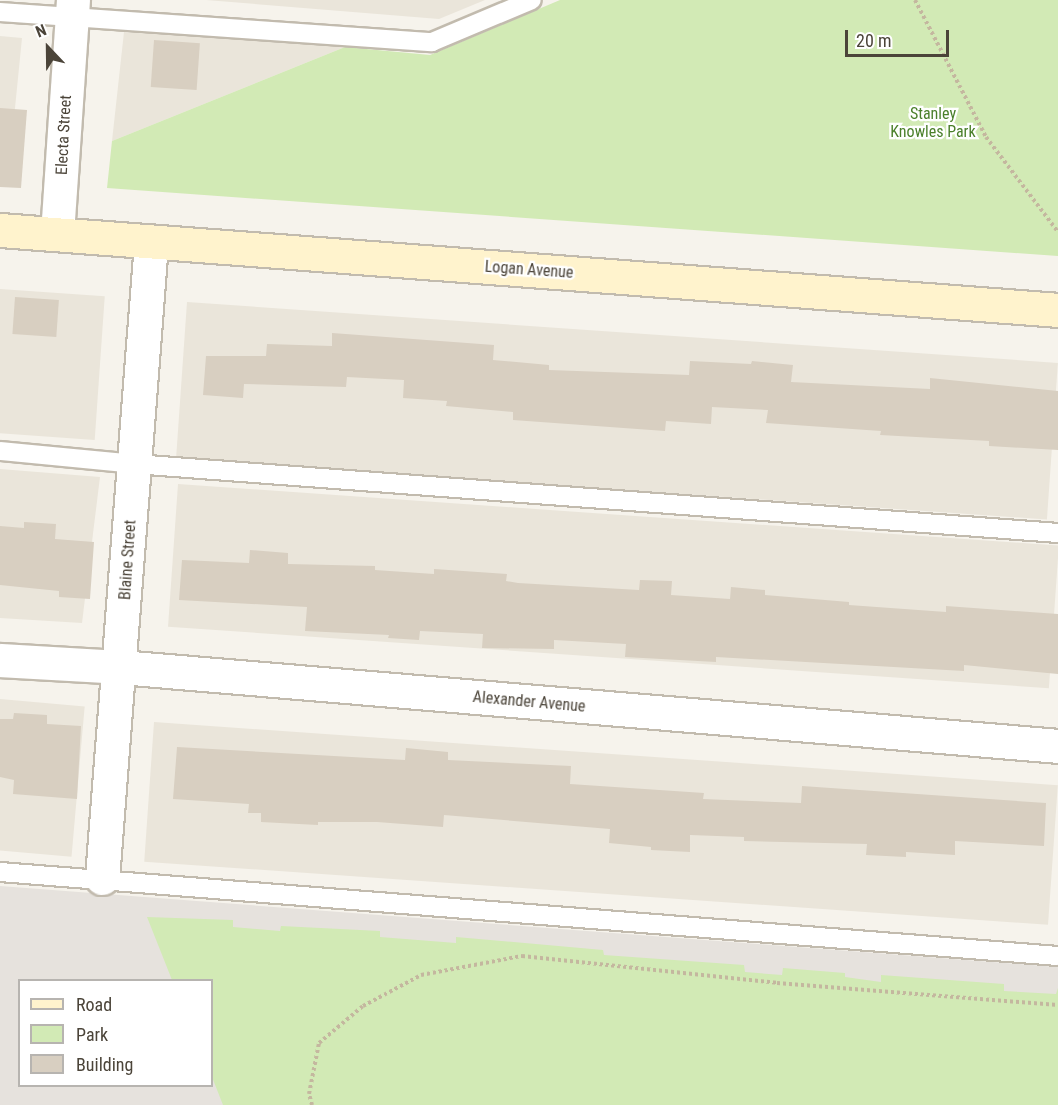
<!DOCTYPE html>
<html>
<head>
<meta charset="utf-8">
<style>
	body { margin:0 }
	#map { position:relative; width:1058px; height:1105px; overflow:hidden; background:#f6f3ec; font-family:"Roboto Condensed",sans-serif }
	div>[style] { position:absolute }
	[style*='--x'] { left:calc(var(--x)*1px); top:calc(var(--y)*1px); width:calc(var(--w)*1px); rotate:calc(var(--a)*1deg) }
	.residential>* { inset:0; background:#eae5da; transform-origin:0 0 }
	.industrial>* { inset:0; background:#e6e2dd }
	.green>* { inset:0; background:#d2eab5 }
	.building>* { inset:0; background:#d8cfc1; transform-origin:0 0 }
	.path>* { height:4px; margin-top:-2px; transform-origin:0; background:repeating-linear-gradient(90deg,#c4b79f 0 3px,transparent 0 6px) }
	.roads { filter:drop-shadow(2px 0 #c2bbae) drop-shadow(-2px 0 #c2bbae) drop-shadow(0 2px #c2bbae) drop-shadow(0 -2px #c2bbae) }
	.lane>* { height:18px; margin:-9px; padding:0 9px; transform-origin:9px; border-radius:9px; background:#fff }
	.street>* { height:33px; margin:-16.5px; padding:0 16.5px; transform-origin:16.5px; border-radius:16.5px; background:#fff }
	.secondary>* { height:33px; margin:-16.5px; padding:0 16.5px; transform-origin:16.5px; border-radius:16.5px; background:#fff3cd }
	span { translate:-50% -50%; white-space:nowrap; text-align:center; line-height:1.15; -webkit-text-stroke:4.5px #fff; paint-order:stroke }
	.park-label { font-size:16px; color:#4a7f2a }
	.street-label { font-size:16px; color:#4b4439 }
	.legend { position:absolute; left:18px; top:979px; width:195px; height:108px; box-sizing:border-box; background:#fff; border:2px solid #b7b4b0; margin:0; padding:8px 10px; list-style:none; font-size:18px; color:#4b4439 }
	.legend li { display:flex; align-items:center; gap:12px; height:30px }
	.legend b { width:30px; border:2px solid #b7b4b0 }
	.north { position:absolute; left:18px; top:18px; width:60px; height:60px; -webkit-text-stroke:4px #fff; paint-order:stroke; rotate:338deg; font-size:16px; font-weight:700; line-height:24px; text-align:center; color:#4b4439 }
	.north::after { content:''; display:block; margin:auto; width:21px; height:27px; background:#4b4439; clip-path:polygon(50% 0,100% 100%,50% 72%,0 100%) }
	.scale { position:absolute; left:845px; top:30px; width:104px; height:27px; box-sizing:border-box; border:3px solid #4b4439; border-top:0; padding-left:8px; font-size:18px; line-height:21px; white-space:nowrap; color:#4b4439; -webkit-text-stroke:4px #fff; paint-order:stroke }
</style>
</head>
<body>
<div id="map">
	<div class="residential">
		<i style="clip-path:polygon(206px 0,485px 0,439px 19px)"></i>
		<i style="clip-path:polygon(124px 32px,345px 47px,112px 141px)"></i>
		<i style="clip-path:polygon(0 36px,22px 38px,8px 178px,0 177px)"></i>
		<i style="left:0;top:289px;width:105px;height:144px;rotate:4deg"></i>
		<i style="left:187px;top:302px;width:873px;height:157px;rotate:4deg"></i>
		<i style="clip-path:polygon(0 469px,100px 477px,82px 623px,0 618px)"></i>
		<i style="left:178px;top:484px;width:883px;height:143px;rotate:4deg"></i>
		<i style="left:0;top:699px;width:85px;height:151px;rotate:5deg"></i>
		<i style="left:154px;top:722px;width:906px;height:140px;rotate:4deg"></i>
	</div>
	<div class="industrial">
		<i style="clip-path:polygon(evenodd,0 886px,1058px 967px,1058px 1105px,0 1105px,0 886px,20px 980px,212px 980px,212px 1086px,20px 1086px,20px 980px)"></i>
	</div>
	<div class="green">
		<i style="clip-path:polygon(560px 0,1058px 0,1058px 256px,107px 188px,112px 141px,345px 47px,430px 55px)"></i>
		<i style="clip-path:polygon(147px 917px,233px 920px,233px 927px,280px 931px,281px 926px,380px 931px,380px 937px,456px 943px,456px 937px,603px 950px,604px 955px,744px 965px,745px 972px,782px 975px,783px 968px,845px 973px,845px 977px,881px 982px,881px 975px,1004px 984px,1004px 991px,1056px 994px,1058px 988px,1058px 1105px,223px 1105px,212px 1077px,212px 980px,172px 980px)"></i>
	</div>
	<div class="building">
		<i style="left:154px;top:40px;width:46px;height:47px;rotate:4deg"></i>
		<i style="clip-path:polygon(0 108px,27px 110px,21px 188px,0 187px)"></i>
		<i style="left:15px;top:297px;width:44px;height:37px;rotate:4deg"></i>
		<i style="clip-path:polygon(332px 333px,494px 345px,493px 360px,549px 365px,549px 370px,689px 375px,690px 361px,751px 364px,752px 361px,793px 365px,791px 382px,930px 389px,930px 378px,1058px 391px,1058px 450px,989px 446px,989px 441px,880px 435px,881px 431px,766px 423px,768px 410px,712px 407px,711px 424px,666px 421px,665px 431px,513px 420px,513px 412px,446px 406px,447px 401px,403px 398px,404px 380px,347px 377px,346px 387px,244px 384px,243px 398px,203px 395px,206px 356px,266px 356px,267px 344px,332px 346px)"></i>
		<i style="clip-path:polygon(24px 522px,56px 524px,55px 539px,94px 542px,90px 599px,59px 597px,59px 591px,0 585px,0 526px,24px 528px)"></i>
		<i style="clip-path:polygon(250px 550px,288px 553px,288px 564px,375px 566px,375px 570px,434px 574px,434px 569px,507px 574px,506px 581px,518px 583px,639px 590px,640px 580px,672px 581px,671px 595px,730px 599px,731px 587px,765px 590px,765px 595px,849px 602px,849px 605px,946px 612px,946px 606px,1058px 614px,1058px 674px,964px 665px,964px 671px,716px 657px,716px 662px,625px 657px,626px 644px,554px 640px,554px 649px,482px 648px,483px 634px,420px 631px,419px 640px,388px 638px,389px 635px,305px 631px,307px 607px,179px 600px,182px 560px,249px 563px)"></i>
		<i style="clip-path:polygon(14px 713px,47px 715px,47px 724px,81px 726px,77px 799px,13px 794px,14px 780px,0 777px,0 719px,13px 719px)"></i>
		<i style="clip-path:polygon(177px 747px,405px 760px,406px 748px,448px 752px,448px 760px,571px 766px,570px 784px,704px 793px,703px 799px,801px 803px,802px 786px,1046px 803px,1044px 846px,955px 841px,955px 855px,906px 852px,906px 857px,866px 855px,867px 844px,744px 841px,744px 837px,690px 835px,690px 852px,651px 850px,651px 847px,609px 843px,610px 829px,444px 815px,443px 827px,377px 822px,318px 822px,318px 825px,261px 822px,261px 813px,248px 813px,249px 804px,173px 799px)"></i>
	</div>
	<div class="path">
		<i style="--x:915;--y:0;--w:154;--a:62.6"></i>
		<i style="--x:986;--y:137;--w:119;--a:52.8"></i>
		<i style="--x:312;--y:1105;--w:11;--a:-105"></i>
		<i style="--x:309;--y:1094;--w:52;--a:-78.9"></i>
		<i style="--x:319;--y:1043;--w:57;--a:-40.1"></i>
		<i style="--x:363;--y:1006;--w:66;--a:-28.1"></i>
		<i style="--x:421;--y:975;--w:103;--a:-10.7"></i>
		<i style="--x:522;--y:956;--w:256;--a:6"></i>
		<i style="--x:777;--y:983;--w:282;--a:4.5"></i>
	</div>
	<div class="roads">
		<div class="lane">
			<i style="--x:0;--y:12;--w:433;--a:4"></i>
			<i style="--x:432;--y:42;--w:108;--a:-22.8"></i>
			<i style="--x:0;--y:451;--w:135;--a:5.5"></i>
			<i style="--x:134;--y:464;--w:927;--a:4.27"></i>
			<i style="--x:0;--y:872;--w:1061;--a:4.54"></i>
		</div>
		<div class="street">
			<i style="--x:57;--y:234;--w:235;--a:-86.1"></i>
			<i style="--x:0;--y:660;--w:120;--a:3.3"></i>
			<i style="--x:120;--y:667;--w:941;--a:4.81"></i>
			<i style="--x:102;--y:878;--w:638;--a:-85.59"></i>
		</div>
		<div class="secondary">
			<i style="--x:0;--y:230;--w:1061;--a:4.32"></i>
		</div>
	</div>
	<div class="park-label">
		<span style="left:933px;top:123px">Stanley<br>Knowles Park</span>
	</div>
	<div class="street-label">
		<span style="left:64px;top:135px;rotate:-87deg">Electa Street</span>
		<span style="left:529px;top:270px;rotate:4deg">Logan Avenue</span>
		<span style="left:128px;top:560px;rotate:-86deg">Blaine Street</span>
		<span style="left:529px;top:702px;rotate:5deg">Alexander Avenue</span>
	</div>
	<ul class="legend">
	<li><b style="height:8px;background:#fff3cd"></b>Road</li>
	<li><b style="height:16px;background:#d2eab5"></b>Park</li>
	<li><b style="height:16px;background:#d8cfc1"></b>Building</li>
	</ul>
	<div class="north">N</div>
	<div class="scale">20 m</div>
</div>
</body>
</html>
